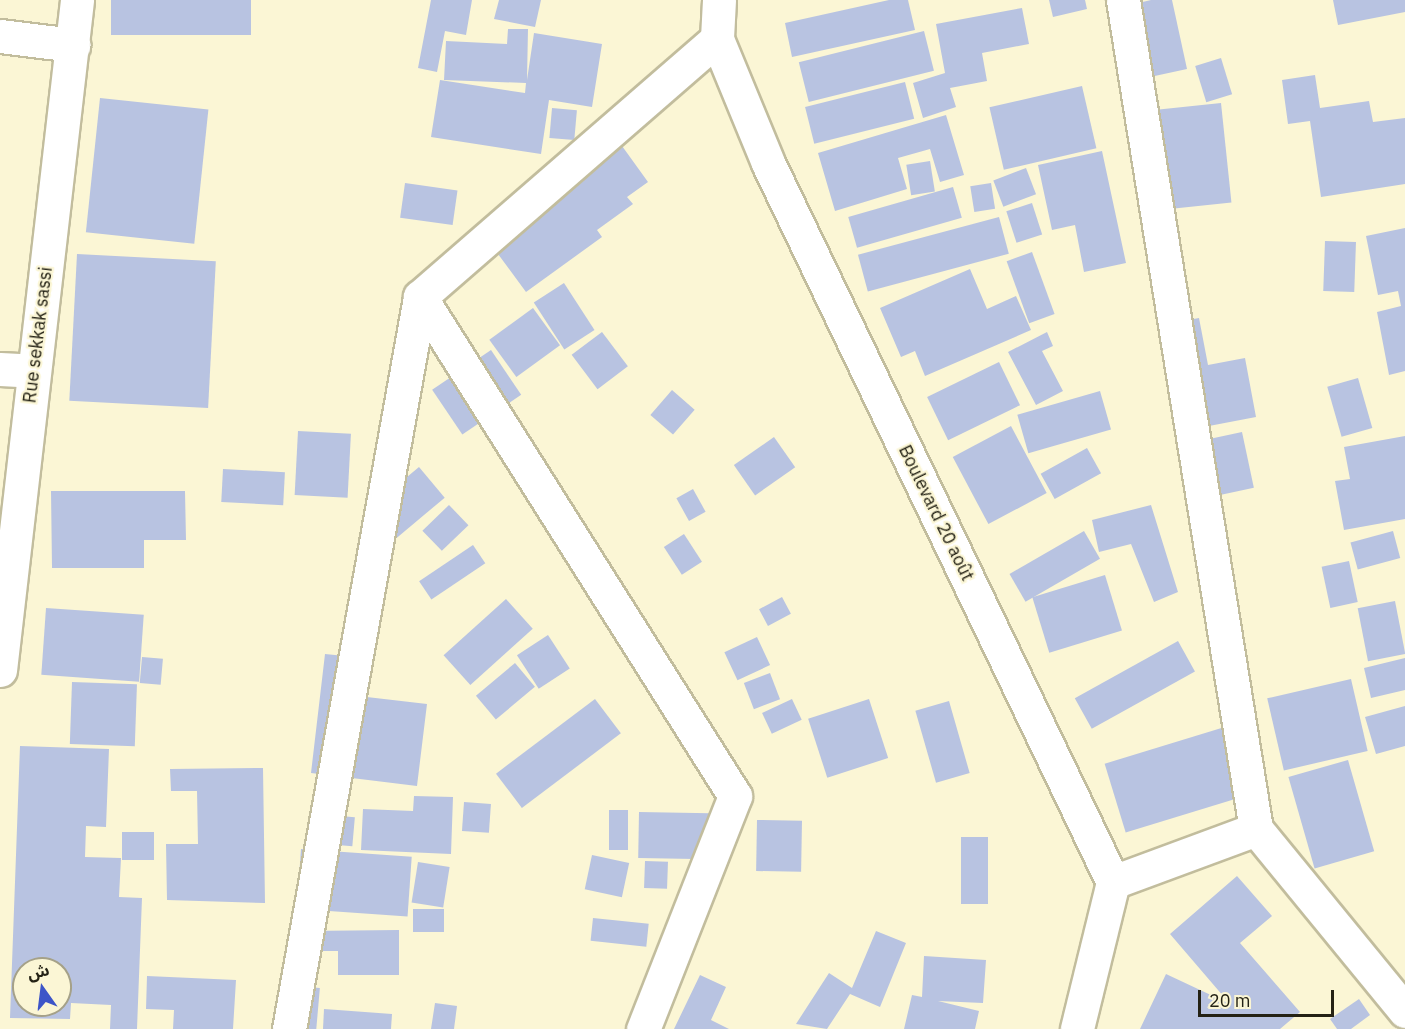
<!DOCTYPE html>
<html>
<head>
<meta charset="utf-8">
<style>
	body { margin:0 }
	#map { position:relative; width:1405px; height:1029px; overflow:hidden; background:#fbf6d5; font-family:"IBM Plex Sans","Noto Sans Arabic",sans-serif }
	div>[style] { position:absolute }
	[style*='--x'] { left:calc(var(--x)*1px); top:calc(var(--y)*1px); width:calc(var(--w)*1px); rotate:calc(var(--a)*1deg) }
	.building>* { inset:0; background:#b8c3e1; transform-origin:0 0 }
	.roads { filter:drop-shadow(2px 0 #c2bd9d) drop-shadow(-2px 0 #c2bd9d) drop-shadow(0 2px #c2bd9d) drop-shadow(0 -2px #c2bd9d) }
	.minor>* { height:33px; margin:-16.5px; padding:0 16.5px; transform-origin:16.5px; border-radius:16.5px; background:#fff }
	.tertiary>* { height:33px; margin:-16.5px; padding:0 16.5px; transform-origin:16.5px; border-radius:16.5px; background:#fff }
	span { translate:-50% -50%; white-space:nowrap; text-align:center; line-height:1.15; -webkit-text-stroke:4.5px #fbf6d5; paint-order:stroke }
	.street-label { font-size:18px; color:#242215 }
	.north { position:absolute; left:12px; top:957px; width:60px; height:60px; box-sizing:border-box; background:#fbf6d5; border:2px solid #a5a188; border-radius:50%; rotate:346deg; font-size:16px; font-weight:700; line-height:24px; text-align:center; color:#242215 }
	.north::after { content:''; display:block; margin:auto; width:21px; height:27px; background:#3d55c8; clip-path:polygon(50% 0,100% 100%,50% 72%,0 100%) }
	.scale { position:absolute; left:1198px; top:990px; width:136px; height:27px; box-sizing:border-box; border:3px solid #242215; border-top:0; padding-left:8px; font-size:18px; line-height:21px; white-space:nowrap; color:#242215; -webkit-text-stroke:4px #fbf6d5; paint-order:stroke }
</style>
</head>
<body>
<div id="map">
	<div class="building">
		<i style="left:111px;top:0;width:140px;height:35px"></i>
		<i style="clip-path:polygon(431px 0,472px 0,466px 35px,445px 31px,437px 72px,418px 68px)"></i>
		<i style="clip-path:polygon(499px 0,541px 0,535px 27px,494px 19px)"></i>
		<i style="clip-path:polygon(889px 0,908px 0,915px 30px,792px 57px,785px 23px)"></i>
		<i style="clip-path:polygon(1049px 0,1085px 0,1087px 9px,1053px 17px)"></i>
		<i style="clip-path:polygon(1151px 0,1172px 0,1187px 69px,1150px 77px,1134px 4px)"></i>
		<i style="clip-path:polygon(1333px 0,1405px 0,1405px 12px,1338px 25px)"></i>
		<i style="clip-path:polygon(1022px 8px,1029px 44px,982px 53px,987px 81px,950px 88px,956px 107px,923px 118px,913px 83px,945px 73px,936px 24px)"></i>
		<i style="clip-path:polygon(508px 29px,528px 29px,527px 80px,534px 33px,602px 44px,592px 107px,549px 100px,541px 154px,431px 137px,440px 80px,525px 93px,526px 83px,444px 80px,446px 41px,507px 44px)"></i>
		<i style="left:924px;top:31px;width:41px;height:129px;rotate:76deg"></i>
		<i style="left:1221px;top:58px;width:38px;height:27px;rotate:73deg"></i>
		<i style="clip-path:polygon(1315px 75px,1320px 108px,1369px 101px,1373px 122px,1405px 118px,1405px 184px,1321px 197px,1310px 121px,1288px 124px,1282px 80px)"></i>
		<i style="left:905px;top:82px;width:38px;height:103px;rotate:76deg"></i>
		<i style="left:1082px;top:86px;width:64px;height:95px;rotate:77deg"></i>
		<i style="left:100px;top:98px;width:109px;height:135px;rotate:6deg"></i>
		<i style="left:1221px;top:103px;width:100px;height:79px;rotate:84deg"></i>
		<i style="left:552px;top:108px;width:25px;height:30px;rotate:5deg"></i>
		<i style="clip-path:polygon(946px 115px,964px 175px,940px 182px,930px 149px,898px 158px,907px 189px,835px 211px,818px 153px)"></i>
		<i style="clip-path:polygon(617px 139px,648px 182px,627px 197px,633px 204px,597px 230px,602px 237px,526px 292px,484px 235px)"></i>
		<i style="clip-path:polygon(1102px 151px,1126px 263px,1084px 272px,1075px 225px,1052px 230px,1038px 165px)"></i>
		<i style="left:930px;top:161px;width:31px;height:24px;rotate:81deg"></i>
		<i style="left:1026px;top:168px;width:28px;height:35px;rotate:69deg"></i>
		<i style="left:405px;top:183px;width:53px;height:35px;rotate:8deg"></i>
		<i style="left:991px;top:183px;width:26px;height:21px;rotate:81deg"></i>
		<i style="left:953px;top:187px;width:32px;height:109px;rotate:74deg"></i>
		<i style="left:1032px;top:203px;width:33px;height:27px;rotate:72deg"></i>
		<i style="left:999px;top:217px;width:38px;height:146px;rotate:75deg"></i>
		<i style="clip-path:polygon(1405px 228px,1405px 371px,1389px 375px,1377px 312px,1401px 306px,1398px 291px,1378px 295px,1366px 236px)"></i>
		<i style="left:1325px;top:241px;width:31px;height:50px;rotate:2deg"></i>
		<i style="left:1032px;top:252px;width:66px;height:27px;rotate:70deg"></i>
		<i style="left:77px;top:254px;width:139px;height:147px;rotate:3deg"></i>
		<i style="clip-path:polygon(970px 269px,987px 309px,1016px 296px,1031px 330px,925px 376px,915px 351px,901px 357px,880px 308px)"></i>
		<i style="left:564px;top:283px;width:56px;height:36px;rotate:57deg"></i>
		<i style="left:533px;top:308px;width:46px;height:54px;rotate:54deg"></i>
		<i style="clip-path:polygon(1199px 318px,1208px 365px,1245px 358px,1256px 417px,1188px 430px,1167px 324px)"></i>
		<i style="left:602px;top:332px;width:43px;height:38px;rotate:53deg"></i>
		<i style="clip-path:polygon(1047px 332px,1053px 346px,1042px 351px,1063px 391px,1036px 405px,1008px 352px)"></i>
		<i style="left:491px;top:350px;width:54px;height:71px;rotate:56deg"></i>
		<i style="left:999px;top:362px;width:48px;height:80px;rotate:64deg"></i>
		<i style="left:1358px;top:378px;width:52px;height:32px;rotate:74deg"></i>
		<i style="left:672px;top:390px;width:30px;height:33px;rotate:41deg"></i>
		<i style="left:1100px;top:391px;width:40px;height:86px;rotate:74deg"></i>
		<i style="left:1011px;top:426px;width:76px;height:66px;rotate:62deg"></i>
		<i style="left:298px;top:431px;width:53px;height:64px;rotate:3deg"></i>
		<i style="left:1242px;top:432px;width:57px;height:56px;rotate:78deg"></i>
		<i style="clip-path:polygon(1405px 436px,1405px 519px,1344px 530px,1335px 481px,1350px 479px,1344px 447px)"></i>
		<i style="left:774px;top:437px;width:37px;height:49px;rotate:55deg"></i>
		<i style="left:1087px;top:448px;width:29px;height:53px;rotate:61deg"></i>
		<i style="left:419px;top:467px;width:40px;height:62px;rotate:50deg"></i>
		<i style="left:223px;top:469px;width:62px;height:33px;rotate:3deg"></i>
		<i style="left:693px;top:489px;width:26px;height:19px;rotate:61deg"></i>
		<i style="clip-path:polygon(51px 491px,185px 491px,186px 540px,144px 540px,144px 568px,52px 568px)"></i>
		<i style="left:449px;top:505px;width:28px;height:37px;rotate:46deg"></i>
		<i style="clip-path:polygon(1151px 505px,1178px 592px,1154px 602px,1131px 544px,1099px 552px,1092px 520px)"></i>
		<i style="left:1084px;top:531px;width:32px;height:86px;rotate:60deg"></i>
		<i style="left:1393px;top:531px;width:28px;height:44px;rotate:75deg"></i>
		<i style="left:684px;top:534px;width:33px;height:24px;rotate:57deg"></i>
		<i style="left:473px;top:545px;width:22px;height:65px;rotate:56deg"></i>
		<i style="left:1349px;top:561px;width:42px;height:28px;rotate:78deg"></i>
		<i style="left:1105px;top:575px;width:58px;height:76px;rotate:73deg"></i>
		<i style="left:782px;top:597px;width:19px;height:26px;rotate:62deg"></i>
		<i style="left:506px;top:599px;width:40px;height:84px;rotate:48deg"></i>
		<i style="left:1395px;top:601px;width:54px;height:38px;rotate:79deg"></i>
		<i style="left:46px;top:608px;width:98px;height:67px;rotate:4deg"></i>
		<i style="left:548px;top:635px;width:40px;height:37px;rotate:57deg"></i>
		<i style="left:757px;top:637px;width:31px;height:36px;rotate:65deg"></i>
		<i style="left:1178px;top:641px;width:35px;height:118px;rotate:61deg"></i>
		<i style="clip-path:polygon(325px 654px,345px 656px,341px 694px,427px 704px,417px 786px,311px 773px)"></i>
		<i style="left:142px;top:657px;width:21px;height:26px;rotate:5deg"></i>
		<i style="clip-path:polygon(1405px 658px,1405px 690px,1371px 698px,1364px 668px)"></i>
		<i style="left:515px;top:663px;width:31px;height:51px;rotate:50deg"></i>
		<i style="left:770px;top:673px;width:28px;height:28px;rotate:69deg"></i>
		<i style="left:1351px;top:679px;width:74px;height:86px;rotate:77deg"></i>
		<i style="left:72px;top:682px;width:65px;height:62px;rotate:2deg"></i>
		<i style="left:595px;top:699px;width:43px;height:124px;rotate:53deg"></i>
		<i style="left:792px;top:699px;width:23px;height:33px;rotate:65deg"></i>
		<i style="left:869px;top:699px;width:62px;height:64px;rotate:72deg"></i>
		<i style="left:949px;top:701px;width:75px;height:35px;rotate:74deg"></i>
		<i style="clip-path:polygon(1405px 706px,1405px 746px,1376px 754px,1365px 717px)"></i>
		<i style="left:1228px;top:726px;width:72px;height:129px;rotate:73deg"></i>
		<i style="clip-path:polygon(evenodd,20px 746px,109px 749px,106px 827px,86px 826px,85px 857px,121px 858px,119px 897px,142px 898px,137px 1029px,110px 1029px,111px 1005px,71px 1003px,70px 1019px,10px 1018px,20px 746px,24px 969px,60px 969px,60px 1005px,24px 1005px,24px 969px)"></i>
		<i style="left:1348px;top:760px;width:95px;height:62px;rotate:74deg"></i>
		<i style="clip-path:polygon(263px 768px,265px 903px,167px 900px,166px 844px,198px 844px,197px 791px,171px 791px,170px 769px)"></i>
		<i style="clip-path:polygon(414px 796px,453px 797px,451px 854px,361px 850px,363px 809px,413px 811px)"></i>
		<i style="left:464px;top:802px;width:27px;height:29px;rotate:4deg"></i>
		<i style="left:609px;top:810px;width:19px;height:40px"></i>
		<i style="left:639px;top:812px;width:71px;height:46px;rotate:1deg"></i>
		<i style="left:317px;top:814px;width:38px;height:29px;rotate:5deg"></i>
		<i style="left:757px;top:820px;width:45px;height:51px;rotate:1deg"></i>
		<i style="left:122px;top:832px;width:32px;height:28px"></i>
		<i style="left:961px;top:837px;width:27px;height:67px"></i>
		<i style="left:301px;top:849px;width:111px;height:60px;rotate:4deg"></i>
		<i style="left:592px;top:855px;width:38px;height:35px;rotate:12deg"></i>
		<i style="left:645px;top:861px;width:23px;height:27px;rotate:2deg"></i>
		<i style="left:418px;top:862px;width:32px;height:41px;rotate:9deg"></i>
		<i style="clip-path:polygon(1237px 876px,1272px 916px,1240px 943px,1300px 1012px,1280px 1029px,1140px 1029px,1166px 974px,1230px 1004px,1170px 934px)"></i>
		<i style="left:413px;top:909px;width:31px;height:23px"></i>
		<i style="left:593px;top:918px;width:56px;height:23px;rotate:6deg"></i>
		<i style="clip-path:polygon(399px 930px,399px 975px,338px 975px,338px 951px,306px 951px,305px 931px)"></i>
		<i style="clip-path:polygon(876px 931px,906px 943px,880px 1007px,850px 994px,827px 1029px,796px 1024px,829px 973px,852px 988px)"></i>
		<i style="clip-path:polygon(924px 956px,986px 960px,983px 1003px,938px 1001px,979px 1011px,975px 1029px,904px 1029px,912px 995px,922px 997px)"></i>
		<i style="clip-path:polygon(700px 975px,726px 987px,711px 1020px,729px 1029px,674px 1029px)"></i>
		<i style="clip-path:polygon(147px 976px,236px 980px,233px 1029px,173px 1029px,174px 1010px,146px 1009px)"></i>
		<i style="left:285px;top:985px;width:35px;height:44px;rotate:5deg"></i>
		<i style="clip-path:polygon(1359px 999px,1370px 1015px,1351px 1029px,1337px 1029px,1330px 1019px)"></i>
		<i style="clip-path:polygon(435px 1003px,457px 1006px,454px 1029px,431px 1029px)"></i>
		<i style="clip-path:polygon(324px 1009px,392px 1014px,391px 1029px,323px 1029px)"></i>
	</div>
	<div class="roads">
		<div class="minor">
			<i style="--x:719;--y:0;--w:39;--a:93"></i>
			<i style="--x:717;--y:39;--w:134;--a:67.6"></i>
			<i style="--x:768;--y:163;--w:797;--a:64.37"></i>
			<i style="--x:1113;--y:882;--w:151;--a:103.8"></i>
			<i style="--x:1123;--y:0;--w:840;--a:80.89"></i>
			<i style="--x:1256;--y:829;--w:235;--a:50.7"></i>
			<i style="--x:0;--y:36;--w:74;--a:7"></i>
			<i style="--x:420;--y:297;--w:590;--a:57.74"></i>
			<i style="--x:735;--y:796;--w:251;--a:111.5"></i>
			<i style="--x:0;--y:369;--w:33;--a:3"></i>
			<i style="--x:1113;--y:882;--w:153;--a:-20.3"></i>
			<i style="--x:289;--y:1029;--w:744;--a:-79.85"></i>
			<i style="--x:420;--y:297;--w:393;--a:-41"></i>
		</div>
		<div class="tertiary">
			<i style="--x:0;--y:670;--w:674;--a:-83.44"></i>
		</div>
	</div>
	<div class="street-label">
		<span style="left:38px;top:335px;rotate:-83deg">Rue sekkak sassi</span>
		<span style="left:936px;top:513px;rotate:64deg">Boulevard 20 août</span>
	</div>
	<div class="north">ش</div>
	<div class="scale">20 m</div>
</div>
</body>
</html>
